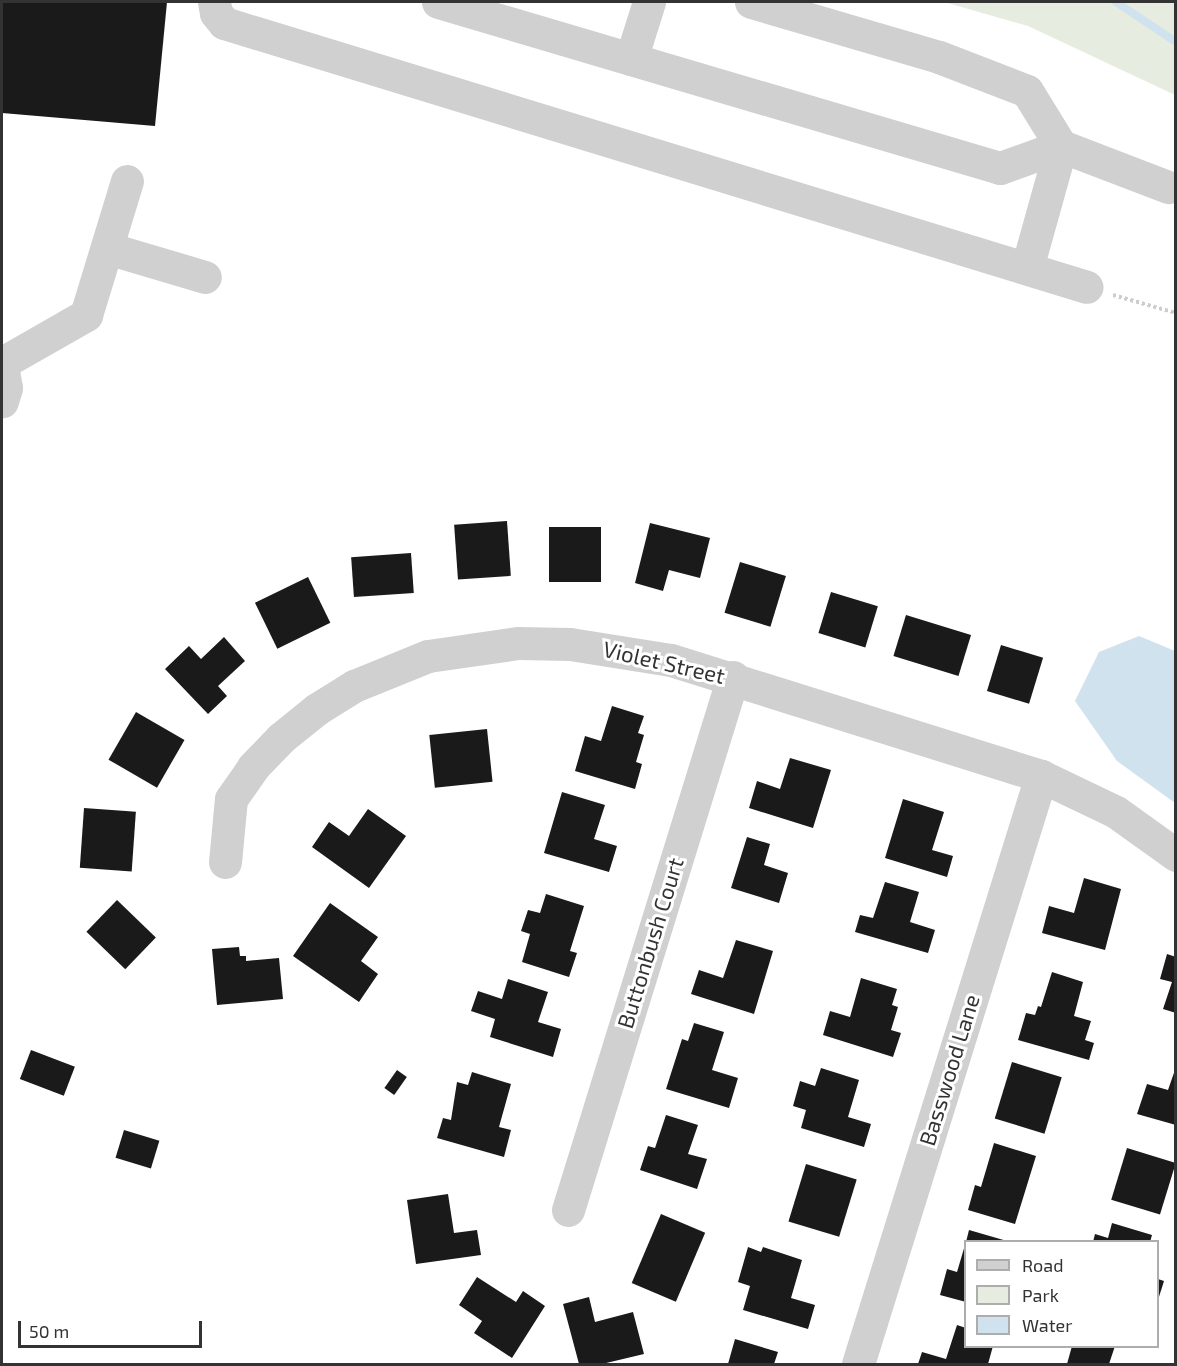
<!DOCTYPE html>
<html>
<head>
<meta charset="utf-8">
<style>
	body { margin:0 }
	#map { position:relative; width:1177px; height:1366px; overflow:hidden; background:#fff; font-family:"Exo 2",sans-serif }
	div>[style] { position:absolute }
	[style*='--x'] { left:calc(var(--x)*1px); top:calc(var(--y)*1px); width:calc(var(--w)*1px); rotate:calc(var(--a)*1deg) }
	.green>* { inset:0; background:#e6ecdf }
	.water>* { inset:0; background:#cfe2ee }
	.stream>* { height:8px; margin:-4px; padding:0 4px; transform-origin:4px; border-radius:4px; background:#cfe2ee }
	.building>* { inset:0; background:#1a1a1a; transform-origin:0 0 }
	.path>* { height:4px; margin-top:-2px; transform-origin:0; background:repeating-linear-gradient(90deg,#cdcdcd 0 3px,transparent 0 6px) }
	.minor>* { height:33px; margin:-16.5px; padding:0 16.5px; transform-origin:16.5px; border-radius:16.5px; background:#d0d0d0 }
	span { translate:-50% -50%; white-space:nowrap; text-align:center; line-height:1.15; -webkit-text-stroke:6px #fff; paint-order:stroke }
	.street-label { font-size:22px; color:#333 }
	.frame { position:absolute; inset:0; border:3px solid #333; pointer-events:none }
	.legend { position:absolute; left:964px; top:1240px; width:195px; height:108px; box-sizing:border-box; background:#fff; border:2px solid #adadad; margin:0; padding:8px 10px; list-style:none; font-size:18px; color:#333 }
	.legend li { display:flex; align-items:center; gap:12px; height:30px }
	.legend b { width:30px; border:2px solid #adadad }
	.scale { position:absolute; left:18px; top:1321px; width:184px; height:27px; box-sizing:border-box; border:3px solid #333; border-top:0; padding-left:8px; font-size:18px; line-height:21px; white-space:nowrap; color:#333; -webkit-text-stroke:4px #fff; paint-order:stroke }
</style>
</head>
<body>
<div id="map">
	<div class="green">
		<i style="clip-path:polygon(944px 2px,1175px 2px,1175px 95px,1028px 26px)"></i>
	</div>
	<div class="water">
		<i style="clip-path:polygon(1139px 636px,1175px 651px,1175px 803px,1117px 761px,1075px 701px,1099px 652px)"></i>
	</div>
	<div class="stream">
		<i style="--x:1116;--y:2;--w:72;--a:33.7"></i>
	</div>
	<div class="building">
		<i style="clip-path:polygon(2px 2px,167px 2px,155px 126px,2px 113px)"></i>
		<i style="left:507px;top:521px;width:55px;height:53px;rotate:86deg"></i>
		<i style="clip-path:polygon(650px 523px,710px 538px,700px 578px,669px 570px,663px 591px,635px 583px)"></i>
		<i style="left:549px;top:527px;width:52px;height:55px"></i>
		<i style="left:411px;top:553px;width:40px;height:60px;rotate:86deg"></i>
		<i style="left:740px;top:562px;width:48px;height:53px;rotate:17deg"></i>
		<i style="left:308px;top:577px;width:51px;height:59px;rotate:64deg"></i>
		<i style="left:831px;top:592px;width:49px;height:43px;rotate:17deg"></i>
		<i style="left:906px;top:615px;width:68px;height:43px;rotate:17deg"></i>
		<i style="clip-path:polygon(224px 637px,245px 661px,218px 686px,227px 696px,208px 714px,165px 669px,189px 646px,201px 659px)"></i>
		<i style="left:1001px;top:645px;width:44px;height:48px;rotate:17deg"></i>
		<i style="clip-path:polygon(612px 706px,644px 716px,638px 733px,644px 735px,636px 762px,642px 764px,635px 789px,575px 771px,585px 736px,601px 741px)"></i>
		<i style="left:136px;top:712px;width:56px;height:55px;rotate:30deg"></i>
		<i style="left:487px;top:729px;width:53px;height:58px;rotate:84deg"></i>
		<i style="clip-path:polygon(790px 758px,831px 770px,813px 828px,749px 808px,757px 781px,780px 789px)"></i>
		<i style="clip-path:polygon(562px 792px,605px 805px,594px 839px,617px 846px,609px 872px,544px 853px)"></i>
		<i style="clip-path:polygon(903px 799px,944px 812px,932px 850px,953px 856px,947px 877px,885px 858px)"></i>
		<i style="left:84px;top:808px;width:52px;height:60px;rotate:4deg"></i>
		<i style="clip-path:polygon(368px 809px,406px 836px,369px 888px,312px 847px,329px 822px,349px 836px)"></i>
		<i style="clip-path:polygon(747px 837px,770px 844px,764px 865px,788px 873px,779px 903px,731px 888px)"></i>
		<i style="clip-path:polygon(1084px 878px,1121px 889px,1105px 950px,1042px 933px,1049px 906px,1074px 913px)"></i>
		<i style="clip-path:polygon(885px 882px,919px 892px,910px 922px,935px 930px,928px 953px,855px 932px,860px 915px,873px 918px)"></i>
		<i style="clip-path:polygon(546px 894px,584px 906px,570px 951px,577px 953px,569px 977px,522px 962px,530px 934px,521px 931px,528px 910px,540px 913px)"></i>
		<i style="left:117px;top:900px;width:54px;height:44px;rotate:44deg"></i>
		<i style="clip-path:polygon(330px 903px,378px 937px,361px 961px,378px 974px,359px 1002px,293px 956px)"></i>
		<i style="clip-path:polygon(736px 940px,773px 951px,754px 1014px,691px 994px,699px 970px,723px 978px)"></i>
		<i style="clip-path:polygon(239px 947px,240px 956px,246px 956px,246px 961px,279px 958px,283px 999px,217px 1005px,212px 949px)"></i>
		<i style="clip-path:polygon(1167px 954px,1176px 957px,1176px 1013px,1163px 1009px,1172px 982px,1160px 979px)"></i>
		<i style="clip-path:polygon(1052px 972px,1083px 982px,1074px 1016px,1091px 1021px,1085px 1040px,1094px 1043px,1089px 1060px,1018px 1040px,1026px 1013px,1035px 1015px,1038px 1006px,1041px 1007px)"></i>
		<i style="clip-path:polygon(861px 978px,897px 989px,892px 1005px,898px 1007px,891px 1030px,901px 1033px,893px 1057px,823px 1035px,830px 1011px,850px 1017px)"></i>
		<i style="clip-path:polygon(508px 979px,548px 992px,538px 1022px,561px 1029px,553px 1057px,490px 1037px,495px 1019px,471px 1011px,478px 991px,502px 999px)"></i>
		<i style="clip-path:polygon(694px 1023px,724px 1032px,712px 1070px,738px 1078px,729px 1108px,666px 1089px,682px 1039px,688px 1041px)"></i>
		<i style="left:31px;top:1050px;width:47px;height:31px;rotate:21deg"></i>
		<i style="left:1012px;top:1062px;width:52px;height:59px;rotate:17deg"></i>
		<i style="clip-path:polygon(1176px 1067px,1176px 1125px,1137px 1114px,1147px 1084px,1168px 1090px)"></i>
		<i style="clip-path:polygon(821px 1068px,859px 1080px,848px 1117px,871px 1124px,864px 1147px,801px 1128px,806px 1110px,793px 1106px,800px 1081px,815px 1086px)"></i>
		<i style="left:397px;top:1070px;width:12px;height:22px;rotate:35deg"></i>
		<i style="clip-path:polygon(472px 1072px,511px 1084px,499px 1127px,511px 1130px,504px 1157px,437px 1138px,443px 1118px,451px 1120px,457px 1082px,468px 1085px)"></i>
		<i style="clip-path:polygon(666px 1115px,698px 1125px,688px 1154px,707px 1159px,697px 1189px,640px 1170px,648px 1146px,655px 1148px)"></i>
		<i style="left:124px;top:1130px;width:37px;height:29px;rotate:17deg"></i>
		<i style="clip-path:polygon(994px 1143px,1036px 1156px,1015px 1224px,968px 1210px,975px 1185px,981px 1187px)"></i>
		<i style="left:1127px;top:1148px;width:51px;height:54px;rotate:17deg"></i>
		<i style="left:806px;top:1164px;width:53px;height:60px;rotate:17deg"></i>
		<i style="clip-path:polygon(448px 1194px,454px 1233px,477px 1230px,481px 1255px,416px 1264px,407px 1200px)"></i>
		<i style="left:661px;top:1214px;width:48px;height:75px;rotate:23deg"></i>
		<i style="clip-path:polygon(1112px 1223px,1152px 1235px,1150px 1242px,1093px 1242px,1095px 1234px,1108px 1238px)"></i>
		<i style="clip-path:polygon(969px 1230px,1007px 1241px,1007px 1242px,966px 1242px)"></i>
		<i style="clip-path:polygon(965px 1245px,966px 1245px,966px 1302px,940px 1295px,947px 1269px,957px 1272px)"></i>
		<i style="clip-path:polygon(748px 1247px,761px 1252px,763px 1247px,802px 1260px,791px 1298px,815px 1305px,808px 1329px,743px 1310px,750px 1286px,738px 1282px)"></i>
		<i style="clip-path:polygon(477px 1277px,516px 1302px,523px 1291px,545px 1306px,512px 1358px,474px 1333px,482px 1321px,459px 1305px)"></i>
		<i style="clip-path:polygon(1158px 1279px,1164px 1281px,1158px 1300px)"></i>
		<i style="clip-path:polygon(589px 1297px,595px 1322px,633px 1312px,644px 1354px,602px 1364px,579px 1364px,563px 1304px)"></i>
		<i style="clip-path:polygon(957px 1325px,966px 1328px,966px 1346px,993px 1346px,988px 1364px,918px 1364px,922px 1352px,946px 1359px)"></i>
		<i style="clip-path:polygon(735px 1339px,778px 1352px,774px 1364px,728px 1364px)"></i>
		<i style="clip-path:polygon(1072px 1346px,1115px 1346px,1109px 1364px,1067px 1364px)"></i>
	</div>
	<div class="path">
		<i style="--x:1113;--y:295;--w:66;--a:15.9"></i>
	</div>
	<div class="minor">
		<i style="--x:214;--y:2;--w:11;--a:80"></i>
		<i style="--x:216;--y:13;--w:13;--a:51"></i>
		<i style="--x:224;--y:23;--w:902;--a:17.01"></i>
		<i style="--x:438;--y:2;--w:586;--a:16.46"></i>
		<i style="--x:1000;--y:168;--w:65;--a:-19.8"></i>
		<i style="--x:751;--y:2;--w:196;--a:16.3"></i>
		<i style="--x:939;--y:57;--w:94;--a:21.1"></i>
		<i style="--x:1027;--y:91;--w:65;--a:58.3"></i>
		<i style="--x:1061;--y:146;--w:115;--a:21"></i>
		<i style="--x:631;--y:59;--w:60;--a:-72.5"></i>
		<i style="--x:107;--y:248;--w:102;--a:16.5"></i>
		<i style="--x:1027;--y:268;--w:127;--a:-74.4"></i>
		<i style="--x:2;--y:363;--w:97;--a:-29.7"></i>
		<i style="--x:86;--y:315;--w:140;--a:-73"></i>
		<i style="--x:2;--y:365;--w:23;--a:80"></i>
		<i style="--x:6;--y:388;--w:14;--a:107"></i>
		<i style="--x:225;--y:862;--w:63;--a:-84.6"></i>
		<i style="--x:231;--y:799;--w:39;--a:-55"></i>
		<i style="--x:253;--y:767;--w:40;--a:-46"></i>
		<i style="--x:281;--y:738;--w:46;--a:-38.9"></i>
		<i style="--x:317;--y:709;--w:44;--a:-31.9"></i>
		<i style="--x:354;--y:686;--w:80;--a:-22.1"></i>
		<i style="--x:428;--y:656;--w:91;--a:-8.2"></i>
		<i style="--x:518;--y:643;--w:52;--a:1.1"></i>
		<i style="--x:570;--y:644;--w:102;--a:9"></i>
		<i style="--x:671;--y:660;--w:388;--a:17.4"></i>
		<i style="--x:1041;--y:776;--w:83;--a:25.6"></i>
		<i style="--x:1116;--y:812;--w:74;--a:35.6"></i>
		<i style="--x:568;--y:1210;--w:558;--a:-72.8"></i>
		<i style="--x:858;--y:1364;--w:616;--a:-72.71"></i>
	</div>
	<div class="street-label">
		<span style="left:664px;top:662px;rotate:13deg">Violet Street</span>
		<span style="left:650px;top:943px;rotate:-73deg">Buttonbush Court</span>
		<span style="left:949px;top:1070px;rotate:-73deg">Basswood Lane</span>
	</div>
	<div class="frame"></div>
	<ul class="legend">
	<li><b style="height:8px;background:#d0d0d0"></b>Road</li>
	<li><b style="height:16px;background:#e6ecdf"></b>Park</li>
	<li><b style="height:16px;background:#cfe2ee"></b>Water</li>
	</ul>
	<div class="scale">50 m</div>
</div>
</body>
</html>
